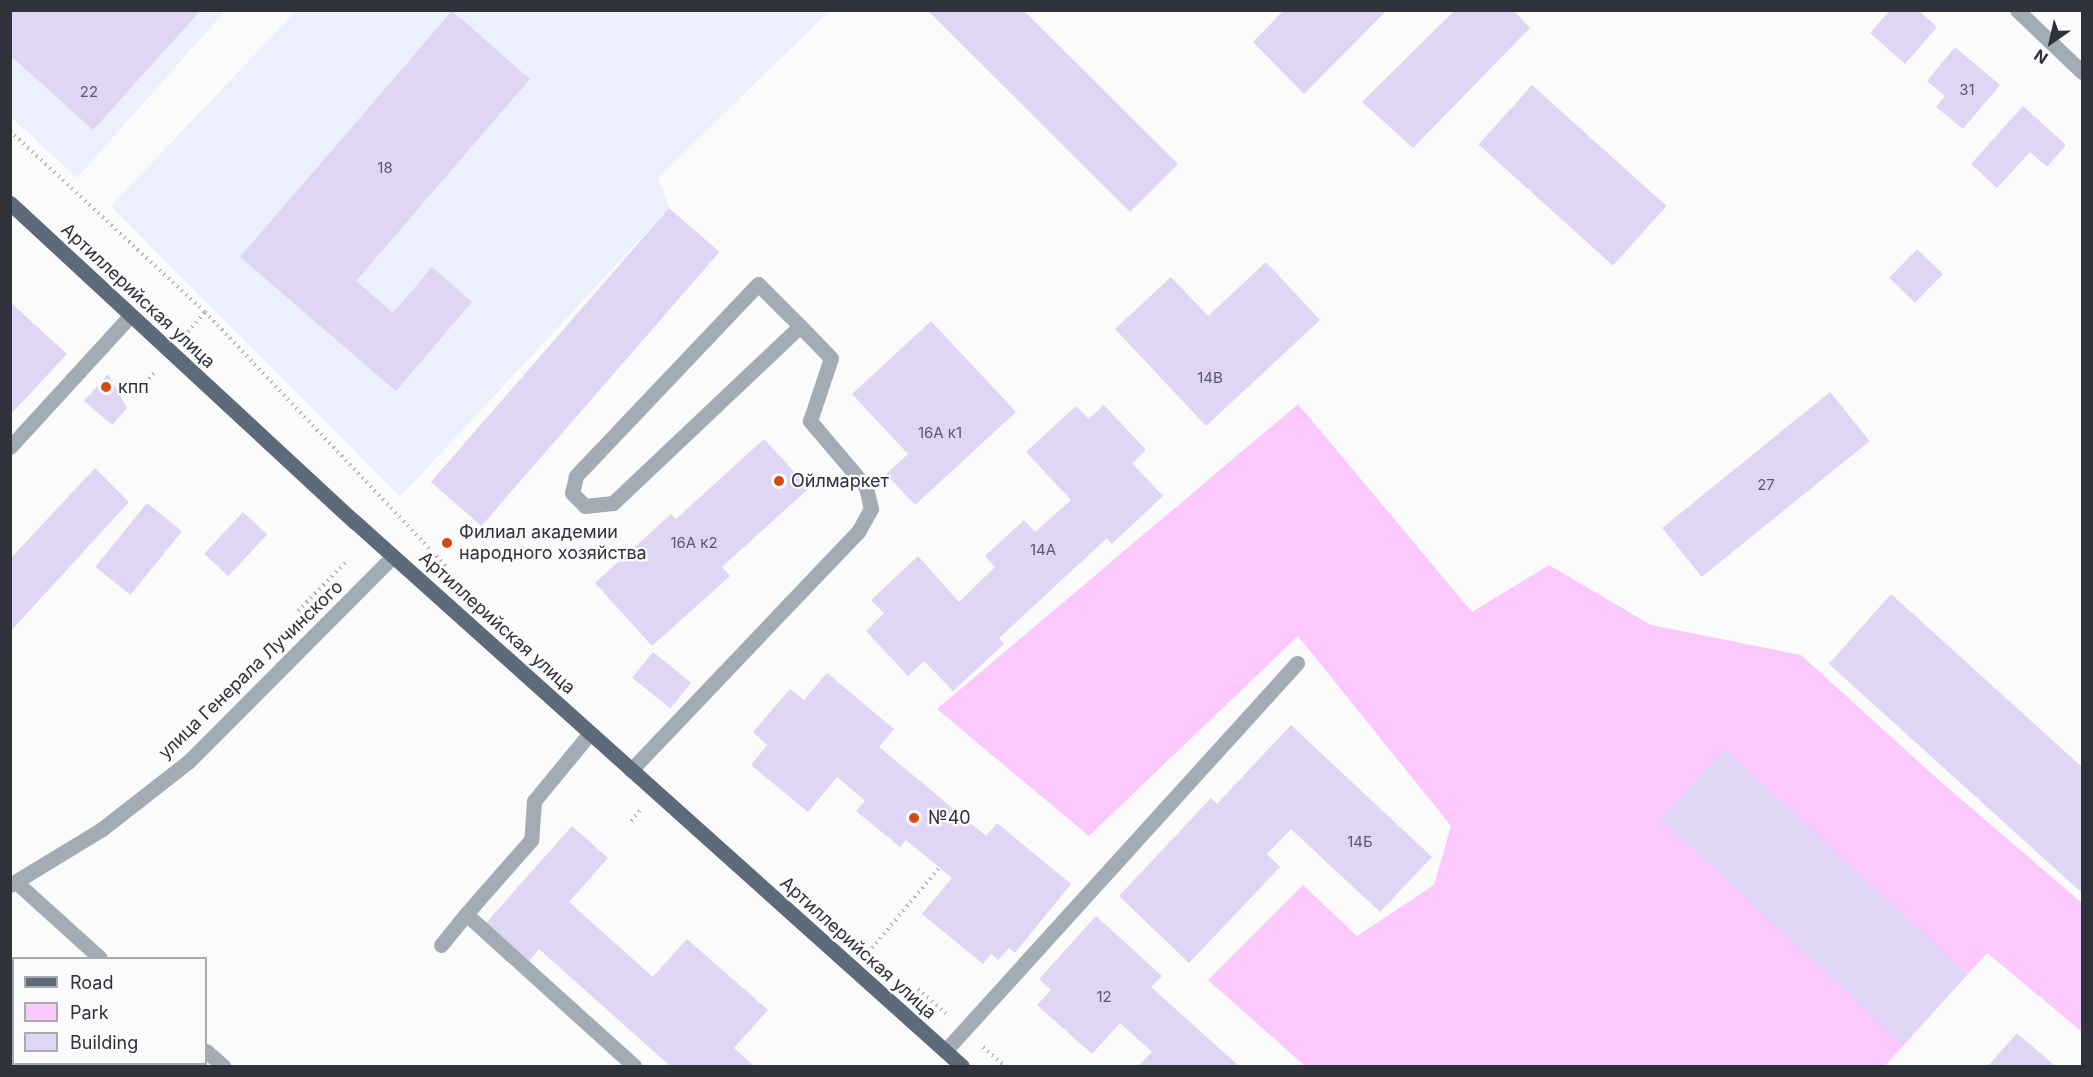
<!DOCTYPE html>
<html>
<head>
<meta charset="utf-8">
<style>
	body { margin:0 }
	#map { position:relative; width:2093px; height:1077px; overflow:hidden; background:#fbfbfb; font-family:Inter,sans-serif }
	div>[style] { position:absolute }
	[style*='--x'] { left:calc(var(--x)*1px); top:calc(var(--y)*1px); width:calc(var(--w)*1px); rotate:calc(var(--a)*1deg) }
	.built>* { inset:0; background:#eceffc }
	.green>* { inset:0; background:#fbc9fe }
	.building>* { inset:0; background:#dfd5f5; transform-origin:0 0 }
	.path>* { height:4px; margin-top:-2px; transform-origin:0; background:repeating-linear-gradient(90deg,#b4b5b9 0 1.5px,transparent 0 6px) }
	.minor>* { height:15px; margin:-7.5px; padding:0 7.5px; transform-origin:7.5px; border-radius:7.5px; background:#a3acb4 }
	.major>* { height:15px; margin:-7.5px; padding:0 7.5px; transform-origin:7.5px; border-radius:7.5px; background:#5c6a79 }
	.dots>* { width:16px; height:16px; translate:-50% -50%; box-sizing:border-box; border:3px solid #fbfbfb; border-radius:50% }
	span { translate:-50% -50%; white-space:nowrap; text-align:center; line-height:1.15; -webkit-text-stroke:4.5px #fbfbfb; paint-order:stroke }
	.number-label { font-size:15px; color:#5b5a6a }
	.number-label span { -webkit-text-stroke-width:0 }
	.street-label { font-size:18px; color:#2f313b }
	.poi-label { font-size:18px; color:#2f313b }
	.left { translate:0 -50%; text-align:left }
	.frame { position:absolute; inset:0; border:12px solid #2f313b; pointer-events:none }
	.legend { position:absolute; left:12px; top:957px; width:195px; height:108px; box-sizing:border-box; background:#fbfbfb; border:2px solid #a9aaae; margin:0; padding:8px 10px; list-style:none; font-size:18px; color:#2f313b }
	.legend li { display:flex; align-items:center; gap:12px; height:30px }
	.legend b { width:30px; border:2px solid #a9aaae }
	.north { position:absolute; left:2021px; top:12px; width:60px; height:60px; -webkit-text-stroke:4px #fbfbfb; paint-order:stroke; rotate:214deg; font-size:16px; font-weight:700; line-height:24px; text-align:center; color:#2f313b }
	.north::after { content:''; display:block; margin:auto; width:21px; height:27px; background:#2f313b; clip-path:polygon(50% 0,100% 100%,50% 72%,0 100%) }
</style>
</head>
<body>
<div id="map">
	<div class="built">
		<i style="clip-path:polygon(10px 11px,225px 11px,77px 178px,11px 117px)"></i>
		<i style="clip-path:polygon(296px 11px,829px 11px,658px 178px,669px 208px,400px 497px,111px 206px)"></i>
	</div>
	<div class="green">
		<i style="clip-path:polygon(1298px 404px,1472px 612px,1549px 565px,1651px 625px,1801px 655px,1941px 782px,2082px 903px,2082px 1032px,1987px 953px,1885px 1066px,1305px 1066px,1208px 980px,1303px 885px,1357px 936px,1434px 885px,1451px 826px,1298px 636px,1089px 836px,937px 709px)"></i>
	</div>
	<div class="building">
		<i style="clip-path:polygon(10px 10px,201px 10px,93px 130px,10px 55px)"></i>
		<i style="clip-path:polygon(927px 10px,1023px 10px,1178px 164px,1130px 212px)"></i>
		<i style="clip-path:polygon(1284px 10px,1387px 10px,1304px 94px,1253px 42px)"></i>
		<i style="clip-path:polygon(1455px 10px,1513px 10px,1530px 28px,1413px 148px,1362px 102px)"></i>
		<i style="clip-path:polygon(1890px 10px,1918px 10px,1937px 27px,1905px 64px,1870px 33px)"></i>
		<i style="clip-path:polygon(452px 11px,530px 79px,356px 281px,393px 313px,432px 267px,472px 302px,396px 391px,240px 257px)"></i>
		<i style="clip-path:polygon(1955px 47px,2000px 85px,1963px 129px,1936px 107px,1945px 96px,1927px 81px)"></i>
		<i style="left:1532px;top:85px;width:181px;height:80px;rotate:42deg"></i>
		<i style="clip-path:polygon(2023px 106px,2066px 145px,2047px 167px,2030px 152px,1997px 188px,1971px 164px)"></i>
		<i style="left:669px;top:208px;width:67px;height:363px;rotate:41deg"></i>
		<i style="left:1917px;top:249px;width:36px;height:40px;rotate:44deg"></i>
		<i style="clip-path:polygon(1266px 262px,1320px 320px,1206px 426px,1115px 329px,1171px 277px,1208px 316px)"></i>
		<i style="clip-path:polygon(10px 302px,67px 354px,10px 415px)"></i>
		<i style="clip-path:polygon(931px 321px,1016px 412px,915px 505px,886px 474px,908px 454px,852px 394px)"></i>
		<i style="clip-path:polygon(108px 374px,127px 408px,112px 425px,84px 401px)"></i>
		<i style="left:1830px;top:392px;width:63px;height:216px;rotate:51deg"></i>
		<i style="clip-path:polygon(1104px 405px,1146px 450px,1132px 463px,1163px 496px,1112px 544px,1107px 538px,999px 638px,1004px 644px,953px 691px,924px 661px,908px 676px,866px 631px,884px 613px,871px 600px,918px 556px,959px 602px,995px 567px,985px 556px,1024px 520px,1035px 532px,1071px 500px,1026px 452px,1076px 406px,1089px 419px)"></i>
		<i style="clip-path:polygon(764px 439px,809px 488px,722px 567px,730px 576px,652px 646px,595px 583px,671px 514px,676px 519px)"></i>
		<i style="clip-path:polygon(95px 468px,129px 502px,10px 632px,10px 559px)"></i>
		<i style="left:147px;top:503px;width:45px;height:82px;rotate:39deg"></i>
		<i style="left:243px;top:512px;width:33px;height:57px;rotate:43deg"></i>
		<i style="clip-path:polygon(1891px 594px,2082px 767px,2082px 893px,1829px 664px)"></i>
		<i style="left:653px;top:652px;width:49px;height:33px;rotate:39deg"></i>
		<i style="clip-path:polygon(827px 673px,894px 729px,879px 747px,986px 836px,997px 823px,1071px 884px,1015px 953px,1009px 948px,998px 960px,991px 954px,983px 964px,922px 914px,952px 878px,906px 840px,900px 847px,856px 811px,865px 801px,837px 777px,808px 812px,751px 765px,767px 745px,753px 732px,790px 689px,804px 700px)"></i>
		<i style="clip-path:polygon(1291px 725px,1432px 857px,1380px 912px,1291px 829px,1267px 854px,1280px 867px,1189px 963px,1119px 896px,1211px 798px,1217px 804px)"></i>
		<i style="left:1725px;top:749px;width:331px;height:95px;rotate:43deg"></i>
		<i style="clip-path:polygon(572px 826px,608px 858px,569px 902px,653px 977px,687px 939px,768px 1010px,734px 1048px,754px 1066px,670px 1066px,539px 949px,529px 961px,486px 923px)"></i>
		<i style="clip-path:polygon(1096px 916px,1162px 976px,1151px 987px,1239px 1066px,1138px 1066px,1152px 1052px,1120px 1023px,1092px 1054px,1037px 1005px,1051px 990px,1039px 979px)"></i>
		<i style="clip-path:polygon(2017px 1033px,2055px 1066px,1988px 1066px)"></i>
	</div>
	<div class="path">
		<i style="--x:10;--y:131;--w:266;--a:42.9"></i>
		<i style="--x:205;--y:312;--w:350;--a:46.5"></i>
		<i style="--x:188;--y:332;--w:26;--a:-50"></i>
		<i style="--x:149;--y:379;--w:11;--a:-52"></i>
		<i style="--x:298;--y:611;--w:69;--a:-45.6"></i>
		<i style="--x:631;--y:821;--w:14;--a:-51"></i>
		<i style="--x:872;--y:948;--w:106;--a:-50"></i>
		<i style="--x:918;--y:989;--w:37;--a:41"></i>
		<i style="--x:983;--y:1047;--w:29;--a:41"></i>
	</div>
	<div class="minor">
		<i style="--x:2017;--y:10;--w:90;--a:43.6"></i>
		<i style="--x:10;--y:447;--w:178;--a:-47.5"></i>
		<i style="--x:590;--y:733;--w:88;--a:129.5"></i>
		<i style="--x:534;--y:801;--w:39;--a:94"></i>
		<i style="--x:531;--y:840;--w:98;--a:131.3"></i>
		<i style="--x:466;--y:914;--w:227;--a:42.1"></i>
		<i style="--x:631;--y:770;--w:329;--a:-46.4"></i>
		<i style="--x:858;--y:532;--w:26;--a:-61"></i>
		<i style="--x:871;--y:509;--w:23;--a:-103"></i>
		<i style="--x:866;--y:487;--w:87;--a:-130.3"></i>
		<i style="--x:810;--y:421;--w:66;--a:-71.6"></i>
		<i style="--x:831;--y:358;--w:45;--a:-134.1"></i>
		<i style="--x:800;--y:326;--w:59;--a:-135"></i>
		<i style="--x:758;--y:284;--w:265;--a:133.5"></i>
		<i style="--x:576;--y:476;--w:17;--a:103"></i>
		<i style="--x:572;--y:493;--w:18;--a:45"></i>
		<i style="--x:585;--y:506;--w:28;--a:-6"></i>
		<i style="--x:613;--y:503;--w:257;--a:-43.4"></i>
		<i style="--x:16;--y:882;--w:113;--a:42.1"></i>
		<i style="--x:10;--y:885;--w:108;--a:-31.3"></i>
		<i style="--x:102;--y:829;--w:110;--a:-38"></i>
		<i style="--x:189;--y:761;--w:289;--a:-45.1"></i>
		<i style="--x:441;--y:945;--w:40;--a:-51"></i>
		<i style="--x:206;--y:1051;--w:23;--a:41"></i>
		<i style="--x:945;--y:1051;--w:524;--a:-47.79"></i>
	</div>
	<div class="major">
		<i style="--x:10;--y:203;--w:470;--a:42.8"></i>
		<i style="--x:355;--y:522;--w:815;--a:41.87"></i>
	</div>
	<div class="dots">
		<i style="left:106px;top:387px;background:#d24b12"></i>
		<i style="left:779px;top:481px;background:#d24b12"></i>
		<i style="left:447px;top:543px;background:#d24b12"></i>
		<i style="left:914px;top:818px;background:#d24b12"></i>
	</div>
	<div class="number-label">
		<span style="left:1967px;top:90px">31</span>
		<span style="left:89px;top:92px">22</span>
		<span style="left:385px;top:168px">18</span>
		<span style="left:1210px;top:378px">14В</span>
		<span style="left:940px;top:433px">16А к1</span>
		<span style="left:1766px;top:485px">27</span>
		<span style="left:694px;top:543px">16А к2</span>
		<span style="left:1043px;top:550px">14А</span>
		<span style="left:1360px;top:842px">14Б</span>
		<span style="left:1104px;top:997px">12</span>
	</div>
	<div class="street-label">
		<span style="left:138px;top:296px;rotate:43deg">Артиллерийская улица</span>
		<span style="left:497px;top:623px;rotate:42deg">Артиллерийская улица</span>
		<span style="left:251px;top:670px;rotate:-44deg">улица Генерала Лучинского</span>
		<span style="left:858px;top:948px;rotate:42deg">Артиллерийская улица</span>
	</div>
	<div class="poi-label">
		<span class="left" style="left:118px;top:387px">кпп</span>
		<span class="left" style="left:791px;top:481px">Ойлмаркет</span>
		<span class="left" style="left:459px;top:543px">Филиал академии<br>народного хозяйства</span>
		<span class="left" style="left:928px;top:818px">№40</span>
	</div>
	<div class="frame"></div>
	<ul class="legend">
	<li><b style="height:8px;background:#5c6a79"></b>Road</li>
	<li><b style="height:16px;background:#fbc9fe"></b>Park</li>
	<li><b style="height:16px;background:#dfd5f5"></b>Building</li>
	</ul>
	<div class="north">N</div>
</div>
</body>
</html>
